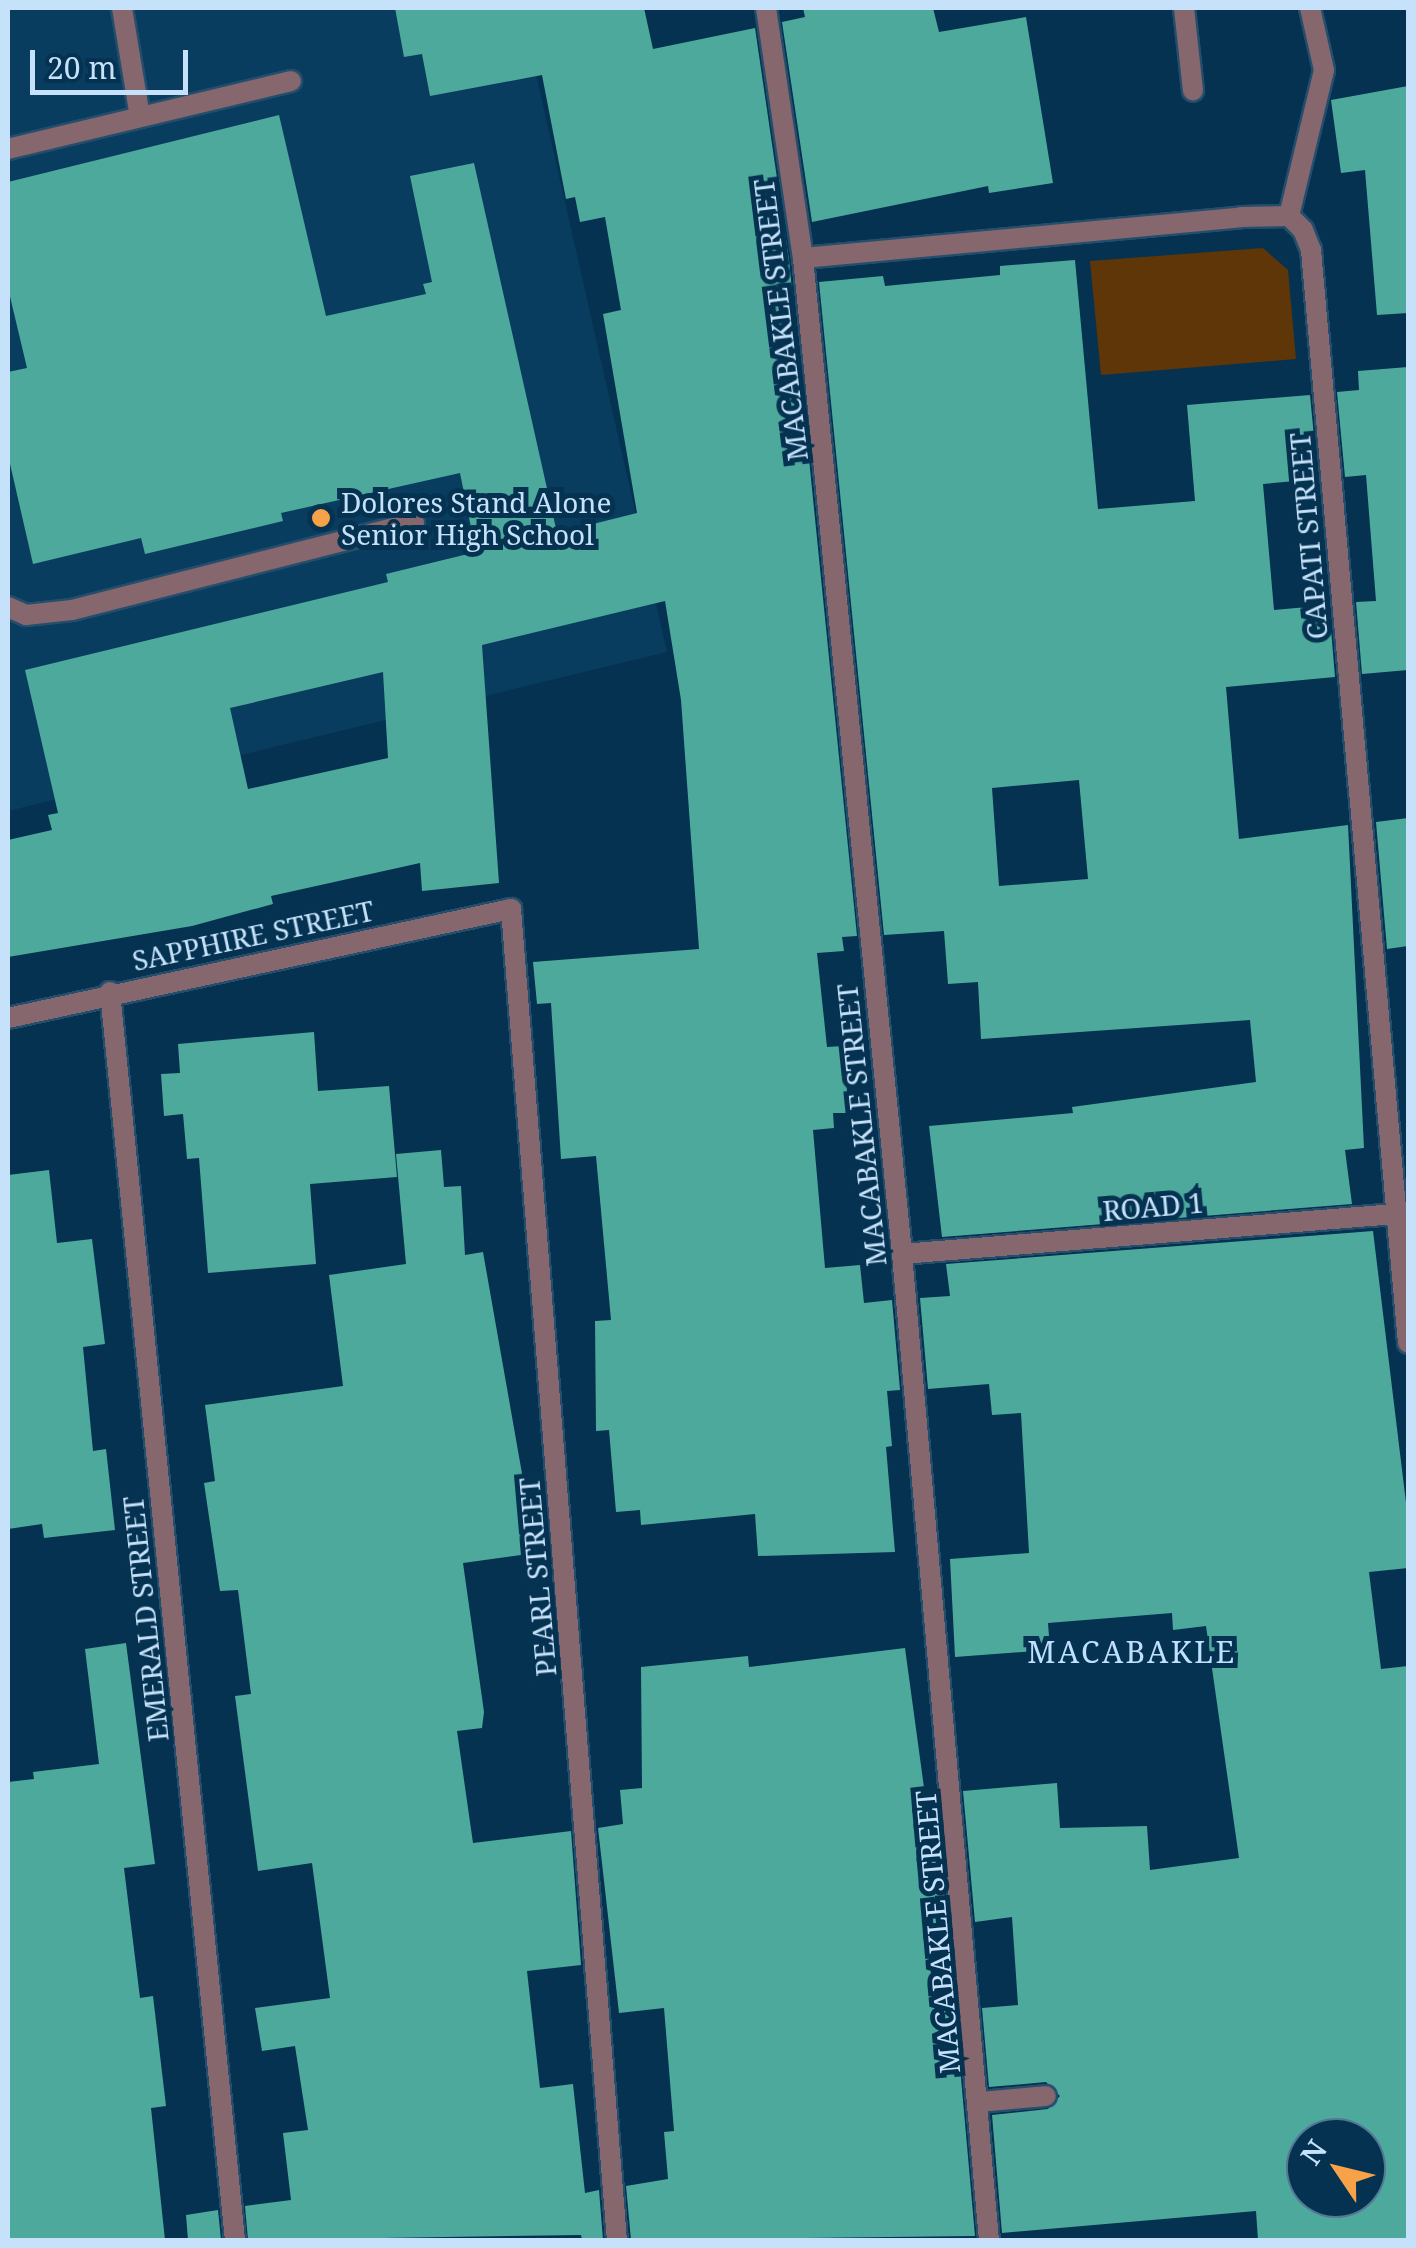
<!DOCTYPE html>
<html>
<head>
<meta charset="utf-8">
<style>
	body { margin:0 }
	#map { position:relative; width:1416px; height:2248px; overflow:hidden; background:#053251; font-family:"Noto Serif",serif }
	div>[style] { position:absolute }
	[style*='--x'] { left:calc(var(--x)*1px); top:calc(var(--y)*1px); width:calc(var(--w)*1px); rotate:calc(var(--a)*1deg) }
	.built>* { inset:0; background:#093d5f }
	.green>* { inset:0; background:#5e3607 }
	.building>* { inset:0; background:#4ea99d }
	.roads { filter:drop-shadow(2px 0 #244e6c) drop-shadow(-2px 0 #244e6c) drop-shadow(0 2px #244e6c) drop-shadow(0 -2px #244e6c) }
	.service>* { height:20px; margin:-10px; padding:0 10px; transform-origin:10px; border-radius:10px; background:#85676d }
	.minor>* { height:20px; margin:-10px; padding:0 10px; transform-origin:10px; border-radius:10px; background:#85676d }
	.dots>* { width:28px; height:28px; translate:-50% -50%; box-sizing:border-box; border:5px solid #053251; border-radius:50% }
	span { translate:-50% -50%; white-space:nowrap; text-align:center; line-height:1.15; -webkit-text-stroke:10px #053251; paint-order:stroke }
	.street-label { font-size:28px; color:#c6e2fa }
	.poi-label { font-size:28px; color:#c6e2fa }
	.left { translate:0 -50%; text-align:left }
	.neighbourhood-label { font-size:30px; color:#bfe1fd; letter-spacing:2.5px }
	.frame { position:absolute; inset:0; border:10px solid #c6e2fa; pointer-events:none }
	.north { position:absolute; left:1286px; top:2118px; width:100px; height:100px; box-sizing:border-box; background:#053251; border:2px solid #527895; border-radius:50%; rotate:305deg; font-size:28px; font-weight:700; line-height:40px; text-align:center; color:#c6e2fa }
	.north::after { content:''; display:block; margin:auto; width:35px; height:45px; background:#f7a248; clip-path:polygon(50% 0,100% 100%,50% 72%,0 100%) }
	.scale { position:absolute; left:30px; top:50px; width:158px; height:45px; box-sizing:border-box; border:5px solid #c6e2fa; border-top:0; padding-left:12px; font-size:30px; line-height:35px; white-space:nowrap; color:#c6e2fa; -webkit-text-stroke:8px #053251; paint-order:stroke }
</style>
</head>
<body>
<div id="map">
	<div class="built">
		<i style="clip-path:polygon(8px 8px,521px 8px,667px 652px,8px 811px)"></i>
	</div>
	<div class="green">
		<i style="clip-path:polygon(1263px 248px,1288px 270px,1296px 359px,1101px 375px,1090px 261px)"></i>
	</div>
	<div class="building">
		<i style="clip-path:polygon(evenodd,395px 8px,644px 8px,653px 49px,755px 28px,789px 260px,857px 936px,842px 937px,844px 951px,817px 953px,827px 1047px,843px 1046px,849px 1113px,833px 1113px,834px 1128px,813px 1130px,825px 1268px,860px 1265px,864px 1303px,892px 1300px,900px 1390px,887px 1391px,892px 1446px,886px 1447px,895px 1552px,758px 1556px,755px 1514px,641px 1525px,640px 1510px,616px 1512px,609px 1430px,596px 1431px,595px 1321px,611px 1320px,596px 1156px,561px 1159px,551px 1003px,537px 1004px,533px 962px,699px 949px,681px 700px,665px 601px,482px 645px,499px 883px,422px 891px,420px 863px,271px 896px,273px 904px,192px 926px,8px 957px,8px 840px,52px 830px,48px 815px,58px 813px,25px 670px,388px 582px,386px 574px,476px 552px,460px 473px,281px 513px,283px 521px,145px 554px,141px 538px,33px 564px,8px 455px,8px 372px,27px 368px,8px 288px,8px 182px,279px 115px,326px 316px,426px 294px,423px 284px,432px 282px,410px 176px,474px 163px,557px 533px,637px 513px,603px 314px,621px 310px,605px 217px,580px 222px,575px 197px,566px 199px,542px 75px,430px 96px,422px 54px,404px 57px,395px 8px,383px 672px,388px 758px,248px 789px,230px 708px,383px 672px)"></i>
		<i style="clip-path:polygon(803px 8px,933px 8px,939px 32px,1026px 17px,1053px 183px,989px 193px,988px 186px,812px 222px,782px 22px,805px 17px)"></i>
		<i style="clip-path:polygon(1408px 86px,1408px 313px,1377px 315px,1365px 170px,1341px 173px,1331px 100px)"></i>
		<i style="clip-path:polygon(evenodd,1075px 260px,1098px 509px,1195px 501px,1187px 405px,1310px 395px,1318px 479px,1263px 484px,1274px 610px,1329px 605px,1335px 677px,1226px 687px,1239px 839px,1348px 825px,1364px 1148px,1345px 1150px,1352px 1204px,942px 1237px,929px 1126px,1073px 1113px,1072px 1107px,1256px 1082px,1250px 1020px,981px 1039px,978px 982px,948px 984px,944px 931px,884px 935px,819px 282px,883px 276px,885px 286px,1000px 275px,1000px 266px,1075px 260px,1079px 780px,1088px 879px,999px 886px,992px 788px,1079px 780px)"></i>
		<i style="clip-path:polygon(1408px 367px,1408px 670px,1362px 674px,1356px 602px,1376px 601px,1366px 475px,1345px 477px,1337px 392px,1359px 390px,1358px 371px)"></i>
		<i style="clip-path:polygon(1408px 818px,1408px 946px,1387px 949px,1376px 822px)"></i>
		<i style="clip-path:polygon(314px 1032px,318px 1091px,389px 1086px,397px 1177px,310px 1184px,316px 1264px,208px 1273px,199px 1158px,187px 1159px,183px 1114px,164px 1116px,161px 1074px,180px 1073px,178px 1044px)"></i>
		<i style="clip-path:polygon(441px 1150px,444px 1187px,461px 1186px,465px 1255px,483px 1252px,536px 1553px,463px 1563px,484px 1712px,482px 1728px,457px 1731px,473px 1843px,571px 1831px,581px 1965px,527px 1971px,540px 2088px,573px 2084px,585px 2193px,599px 2190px,603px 2240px,582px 2240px,581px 2235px,248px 2240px,245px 2206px,291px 2200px,283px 2133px,308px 2130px,295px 2046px,262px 2051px,255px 2008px,330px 1998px,312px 1863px,258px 1871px,235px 1696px,251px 1694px,238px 1590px,220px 1591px,204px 1483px,215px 1481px,205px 1405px,343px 1386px,329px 1275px,406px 1264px,396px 1154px)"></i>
		<i style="clip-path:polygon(49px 1170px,57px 1243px,92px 1239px,105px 1344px,83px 1347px,93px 1451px,106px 1449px,115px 1530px,44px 1538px,42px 1524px,8px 1529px,8px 1175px)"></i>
		<i style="clip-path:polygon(evenodd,1373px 1231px,1408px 1519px,1408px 1568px,1369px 1572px,1381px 1669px,1408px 1666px,1408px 2240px,1258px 2240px,1256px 2211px,1002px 2233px,992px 2115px,1048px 2109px,1060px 2096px,1046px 2082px,989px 2087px,982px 2008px,1018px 2005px,1012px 1917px,975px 1922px,963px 1791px,1057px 1783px,1060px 1828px,1147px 1826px,1150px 1870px,1239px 1858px,1206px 1626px,1173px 1630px,1172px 1613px,1048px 1623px,1050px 1650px,955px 1657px,950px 1559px,1029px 1553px,1021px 1413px,992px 1415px,989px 1384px,928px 1389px,920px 1298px,950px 1296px,946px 1264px,1373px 1231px,1306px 2138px,1366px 2138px,1366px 2198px,1306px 2198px,1306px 2138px)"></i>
		<i style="clip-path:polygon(126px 1643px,155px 1864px,124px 1868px,140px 1998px,153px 1996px,166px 2106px,151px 2108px,165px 2240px,8px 2240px,8px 1782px,34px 1779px,33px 1772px,99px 1764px,85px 1649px)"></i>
		<i style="clip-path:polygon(905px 1648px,925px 1795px,936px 1794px,947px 1926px,925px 1928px,936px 2012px,955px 2010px,975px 2236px,631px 2240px,626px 2186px,668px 2179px,664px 2132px,674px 2131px,664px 2008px,619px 2013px,598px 1828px,623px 1824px,620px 1790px,642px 1788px,641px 1667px,748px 1656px,749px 1667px)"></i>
		<i style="clip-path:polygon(218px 2210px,221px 2240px,188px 2240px,186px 2215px)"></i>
	</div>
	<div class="roads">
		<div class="service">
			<i style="--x:122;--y:8;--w:110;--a:80.6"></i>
			<i style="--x:1184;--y:8;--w:83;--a:83.8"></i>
			<i style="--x:8;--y:149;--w:291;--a:-13.5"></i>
			<i style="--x:1289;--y:216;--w:150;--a:-76.5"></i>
			<i style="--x:1324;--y:70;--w:64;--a:-102.7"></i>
			<i style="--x:8;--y:607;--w:20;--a:24"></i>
			<i style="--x:26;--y:615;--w:46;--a:-6.2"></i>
			<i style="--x:72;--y:610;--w:353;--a:-14.3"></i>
			<i style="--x:980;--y:2102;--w:66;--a:-5.2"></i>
		</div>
		<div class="minor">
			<i style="--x:766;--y:8;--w:253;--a:81.6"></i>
			<i style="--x:803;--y:258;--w:1001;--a:84.32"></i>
			<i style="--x:902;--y:1254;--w:990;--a:84.96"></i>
			<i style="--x:803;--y:258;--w:440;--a:-5.3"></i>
			<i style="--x:1241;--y:217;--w:48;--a:-1.2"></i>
			<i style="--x:1289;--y:216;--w:20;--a:45"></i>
			<i style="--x:1303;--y:230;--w:22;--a:68"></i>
			<i style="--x:1311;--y:250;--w:1097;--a:84.93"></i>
			<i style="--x:110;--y:992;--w:1254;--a:84.28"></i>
			<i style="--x:8;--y:1018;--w:515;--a:-12.23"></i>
			<i style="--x:511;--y:909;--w:1335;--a:85.45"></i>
			<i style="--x:902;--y:1254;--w:507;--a:-4.64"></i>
		</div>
	</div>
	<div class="dots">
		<i style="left:321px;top:518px;background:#f7a248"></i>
	</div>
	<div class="street-label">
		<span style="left:780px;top:320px;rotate:-97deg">MACABAKLE STREET</span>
		<span style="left:1308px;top:536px;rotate:-95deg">CAPATI STREET</span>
		<span style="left:253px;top:935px;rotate:-12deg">SAPPHIRE STREET</span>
		<span style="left:861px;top:1125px;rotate:-96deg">MACABAKLE STREET</span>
		<span style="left:1153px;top:1206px;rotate:-5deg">ROAD 1</span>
		<span style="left:537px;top:1577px;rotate:-95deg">PEARL STREET</span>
		<span style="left:145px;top:1619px;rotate:-96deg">EMERALD STREET</span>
		<span style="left:937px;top:1932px;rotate:-95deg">MACABAKLE STREET</span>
	</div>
	<div class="poi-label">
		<span class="left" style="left:341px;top:518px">Dolores Stand Alone<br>Senior High School</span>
	</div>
	<div class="neighbourhood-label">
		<span style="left:1132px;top:1652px">MACABAKLE</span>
	</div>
	<div class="frame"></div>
	<div class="north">N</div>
	<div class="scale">20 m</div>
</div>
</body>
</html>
